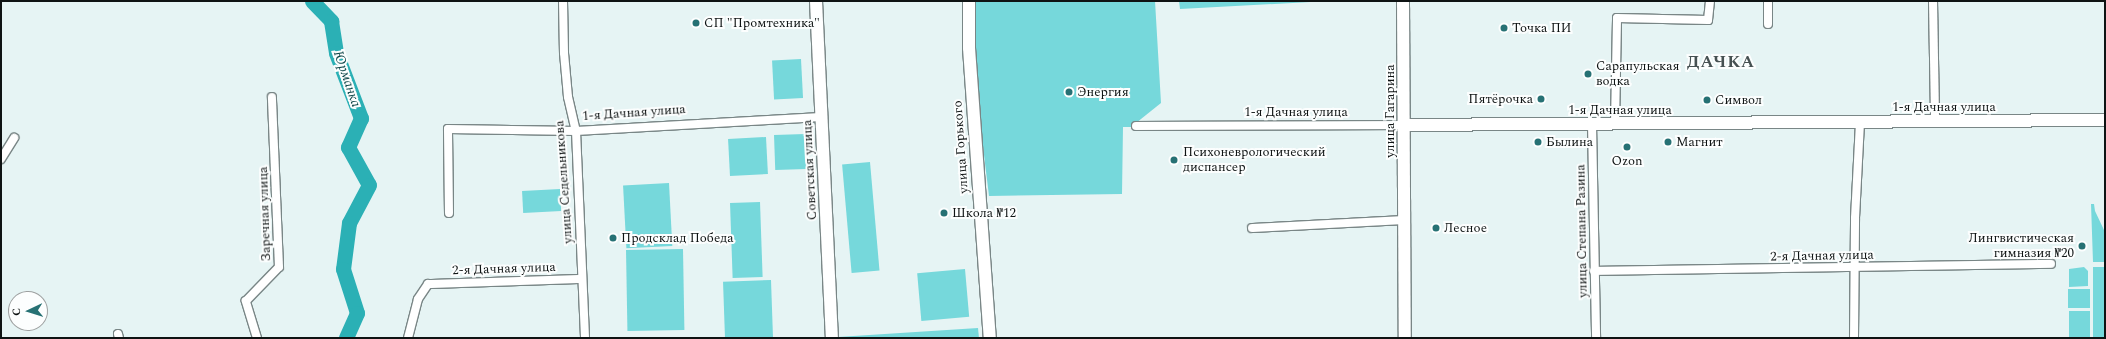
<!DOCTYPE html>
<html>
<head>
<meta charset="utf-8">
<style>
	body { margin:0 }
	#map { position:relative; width:2106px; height:339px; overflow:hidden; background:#e6f4f4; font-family:Spectral,serif }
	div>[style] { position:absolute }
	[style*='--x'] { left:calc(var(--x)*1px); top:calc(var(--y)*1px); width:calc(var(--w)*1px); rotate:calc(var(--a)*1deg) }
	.green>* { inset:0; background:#76d8db; transform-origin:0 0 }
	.river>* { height:15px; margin:-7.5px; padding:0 7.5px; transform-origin:7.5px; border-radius:7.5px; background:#2bb0b5 }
	.roads { filter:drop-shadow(1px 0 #798686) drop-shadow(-1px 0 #798686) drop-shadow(0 1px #798686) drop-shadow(0 -1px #798686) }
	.street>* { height:8px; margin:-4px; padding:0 4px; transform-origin:4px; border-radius:4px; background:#fff }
	.secondary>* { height:12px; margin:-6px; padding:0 6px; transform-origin:6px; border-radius:6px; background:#fff }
	.dots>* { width:11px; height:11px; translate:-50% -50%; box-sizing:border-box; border:2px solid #fcfefe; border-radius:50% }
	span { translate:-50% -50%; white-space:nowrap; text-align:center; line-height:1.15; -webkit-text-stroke:4px #fcfefe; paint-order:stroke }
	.poi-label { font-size:13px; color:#0e1313 }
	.left { translate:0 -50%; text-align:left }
	.right { translate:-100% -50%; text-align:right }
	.street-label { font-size:13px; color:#0e1313 }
	.water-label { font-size:14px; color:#0f4749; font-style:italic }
	.district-label { font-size:17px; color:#465152; font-weight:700; letter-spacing:1px }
	.frame { position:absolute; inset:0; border:2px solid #0e1313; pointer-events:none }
	.north { position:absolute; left:8px; top:291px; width:40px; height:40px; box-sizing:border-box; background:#fcfefe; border:1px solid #9da0a0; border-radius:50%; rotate:266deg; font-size:11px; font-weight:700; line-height:16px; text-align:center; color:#0e1313 }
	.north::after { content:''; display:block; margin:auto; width:14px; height:18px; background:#267174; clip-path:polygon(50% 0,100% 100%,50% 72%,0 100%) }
</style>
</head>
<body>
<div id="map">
	<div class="green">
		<i style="clip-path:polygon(975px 1px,1155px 1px,1161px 103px,1131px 127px,1123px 127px,1122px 194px,989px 196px,975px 81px)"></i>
		<i style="clip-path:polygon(1179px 1px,1329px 1px,1180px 9px)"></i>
		<i style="left:801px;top:59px;width:39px;height:29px;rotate:87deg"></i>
		<i style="left:805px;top:134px;width:35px;height:31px;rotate:88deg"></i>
		<i style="left:766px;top:137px;width:37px;height:38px;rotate:87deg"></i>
		<i style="left:870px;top:162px;width:109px;height:28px;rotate:85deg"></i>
		<i style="left:669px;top:183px;width:63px;height:46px;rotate:87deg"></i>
		<i style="left:560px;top:189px;width:22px;height:38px;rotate:87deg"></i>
		<i style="left:760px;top:202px;width:75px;height:30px;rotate:88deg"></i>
		<i style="clip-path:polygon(2091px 204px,2094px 204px,2095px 211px,2104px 230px,2104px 262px,2093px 262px)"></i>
		<i style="left:683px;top:249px;width:81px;height:57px;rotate:89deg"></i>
		<i style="clip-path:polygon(2084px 267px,2088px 271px,2088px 286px,2069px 287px,2069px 269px)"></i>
		<i style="left:2093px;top:267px;width:11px;height:71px"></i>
		<i style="left:965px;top:269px;width:48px;height:48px;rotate:85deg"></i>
		<i style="left:771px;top:280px;width:58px;height:48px;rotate:88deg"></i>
		<i style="left:2068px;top:289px;width:22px;height:19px"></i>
		<i style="left:2069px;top:311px;width:21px;height:27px"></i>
		<i style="clip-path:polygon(978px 328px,979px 338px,838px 338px,838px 337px)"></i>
	</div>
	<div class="river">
		<i style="--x:312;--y:1;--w:28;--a:46"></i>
		<i style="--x:331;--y:21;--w:32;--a:81"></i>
		<i style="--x:336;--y:53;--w:70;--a:69"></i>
		<i style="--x:361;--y:118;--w:32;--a:114"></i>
		<i style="--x:348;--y:147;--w:43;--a:61.1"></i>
		<i style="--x:369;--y:185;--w:43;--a:117.8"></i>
		<i style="--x:349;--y:223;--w:46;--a:97.4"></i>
		<i style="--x:343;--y:269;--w:46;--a:72.3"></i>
		<i style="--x:357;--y:313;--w:27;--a:114"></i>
	</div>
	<div class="roads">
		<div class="street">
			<i style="--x:563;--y:1;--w:52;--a:88.9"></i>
			<i style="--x:564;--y:53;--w:44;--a:84.8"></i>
			<i style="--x:568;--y:97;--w:35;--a:77"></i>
			<i style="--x:576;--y:131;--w:207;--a:87.5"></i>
			<i style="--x:1768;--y:1;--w:23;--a:90"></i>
			<i style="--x:1933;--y:1;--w:120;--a:89"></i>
			<i style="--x:1592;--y:124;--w:214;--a:88.9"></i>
			<i style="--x:1615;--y:124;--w:106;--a:-88.9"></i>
			<i style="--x:1617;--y:18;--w:91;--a:1.3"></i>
			<i style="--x:1708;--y:20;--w:19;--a:-84"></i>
			<i style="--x:1136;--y:126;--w:268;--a:-0.2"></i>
			<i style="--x:1;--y:159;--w:25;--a:-58"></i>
			<i style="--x:449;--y:213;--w:84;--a:-90.7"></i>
			<i style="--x:448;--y:129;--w:128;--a:0.9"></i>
			<i style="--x:576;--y:131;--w:245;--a:-3.3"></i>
			<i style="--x:1252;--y:228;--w:153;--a:-3"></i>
			<i style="--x:1594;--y:271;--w:457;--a:-0.9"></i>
			<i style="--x:118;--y:334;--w:4;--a:76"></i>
			<i style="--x:257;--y:338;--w:39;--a:-107"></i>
			<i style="--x:246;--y:301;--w:47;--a:-45.9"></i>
			<i style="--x:279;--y:267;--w:170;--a:-92.4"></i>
			<i style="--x:408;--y:338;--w:40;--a:-75.6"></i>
			<i style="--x:418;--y:299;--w:18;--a:-56"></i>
			<i style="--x:428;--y:284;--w:154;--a:-1.9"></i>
			<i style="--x:1854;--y:338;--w:120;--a:-89.5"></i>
			<i style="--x:1855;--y:218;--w:96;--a:-87"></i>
		</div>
		<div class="secondary">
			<i style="--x:816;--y:1;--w:337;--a:87.3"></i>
			<i style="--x:969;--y:1;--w:47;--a:90"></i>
			<i style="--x:969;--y:48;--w:291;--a:85.9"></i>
			<i style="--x:1403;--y:1;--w:337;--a:89.7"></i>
			<i style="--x:1404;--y:125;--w:701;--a:-0.41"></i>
		</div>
	</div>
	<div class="dots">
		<i style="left:696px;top:23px;background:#267174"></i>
		<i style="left:1504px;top:28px;background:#267174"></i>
		<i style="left:1588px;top:74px;background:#267174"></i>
		<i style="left:1069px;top:92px;background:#267174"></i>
		<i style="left:1541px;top:99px;background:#267174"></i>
		<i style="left:1707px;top:100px;background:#267174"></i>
		<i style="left:1538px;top:142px;background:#267174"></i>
		<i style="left:1668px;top:142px;background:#267174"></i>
		<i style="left:1627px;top:147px;background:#267174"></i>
		<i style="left:1174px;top:160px;background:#267174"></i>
		<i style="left:944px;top:213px;background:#267174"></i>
		<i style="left:1436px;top:228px;background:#267174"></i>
		<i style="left:613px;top:238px;background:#267174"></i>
		<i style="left:2082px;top:246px;background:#267174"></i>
	</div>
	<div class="poi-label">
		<span class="left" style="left:704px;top:23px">СП "Промтехника"</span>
		<span class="left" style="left:1512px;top:28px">Точка ПИ</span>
		<span class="left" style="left:1596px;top:74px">Сарапульская<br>водка</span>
		<span class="left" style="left:1077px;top:92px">Энергия</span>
		<span class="right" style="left:1533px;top:99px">Пятёрочка</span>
		<span class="left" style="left:1715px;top:100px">Символ</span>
		<span class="left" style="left:1546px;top:142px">Былина</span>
		<span class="left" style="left:1676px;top:142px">Магнит</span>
		<span class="left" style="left:1183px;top:160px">Психоневрологический<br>диспансер</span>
		<span style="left:1627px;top:161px">Ozon</span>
		<span class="left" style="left:952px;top:213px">Школа №12</span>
		<span class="left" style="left:1444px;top:228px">Лесное</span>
		<span class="left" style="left:621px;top:238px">Продсклад Победа</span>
		<span class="right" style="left:2074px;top:246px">Лингвистическая<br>гимназия №20</span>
	</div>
	<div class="street-label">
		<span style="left:1944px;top:107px">1-я Дачная улица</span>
		<span style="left:1620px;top:110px">1-я Дачная улица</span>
		<span style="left:1390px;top:111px;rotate:-90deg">улица Гагарина</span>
		<span style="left:1296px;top:112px">1-я Дачная улица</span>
		<span style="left:634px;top:113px;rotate:-4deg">1-я Дачная улица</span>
		<span style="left:961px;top:147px;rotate:-94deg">улица Горького</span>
		<span style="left:810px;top:170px;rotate:-93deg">Советская улица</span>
		<span style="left:564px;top:182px;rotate:-94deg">улица Седельникова</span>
		<span style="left:265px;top:214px;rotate:-92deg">Заречная улица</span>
		<span style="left:1582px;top:231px;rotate:-91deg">улица Степана Разина</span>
		<span style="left:1822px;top:256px;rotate:-1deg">2-я Дачная улица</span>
		<span style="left:504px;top:269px;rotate:-2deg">2-я Дачная улица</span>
	</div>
	<div class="water-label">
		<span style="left:347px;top:79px;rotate:71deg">Юрманка</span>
	</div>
	<div class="district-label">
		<span style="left:1721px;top:63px">ДАЧКА</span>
	</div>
	<div class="frame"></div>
	<div class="north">С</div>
</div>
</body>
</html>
